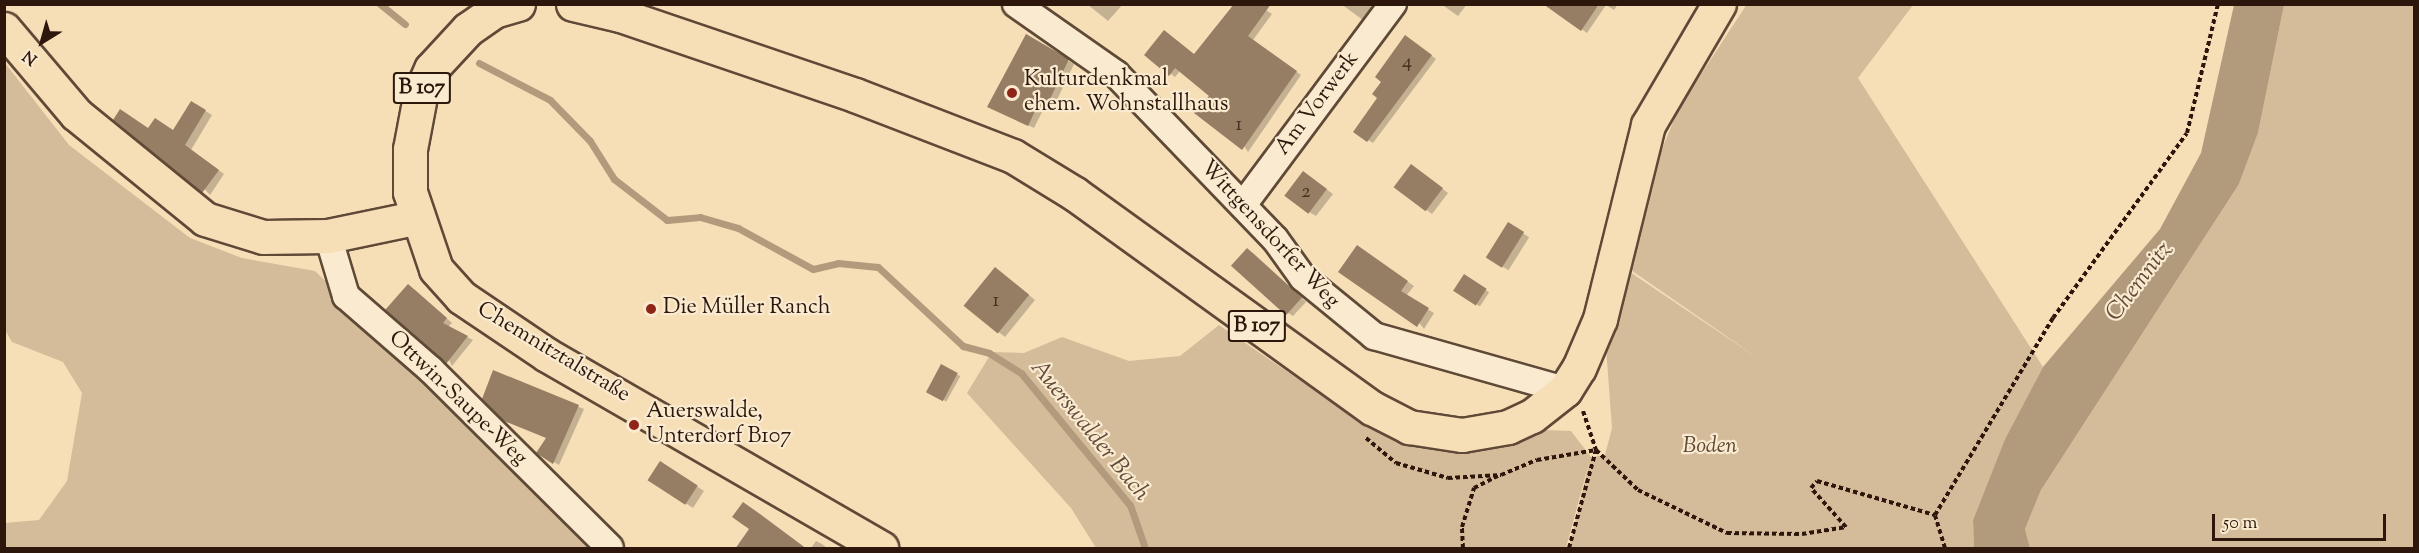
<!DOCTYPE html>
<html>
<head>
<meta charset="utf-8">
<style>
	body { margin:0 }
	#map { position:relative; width:2419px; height:553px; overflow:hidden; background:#f6deb7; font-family:"Sorts Mill Goudy",serif }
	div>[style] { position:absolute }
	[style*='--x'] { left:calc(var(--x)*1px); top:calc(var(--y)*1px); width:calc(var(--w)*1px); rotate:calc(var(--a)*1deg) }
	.green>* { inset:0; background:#d4bc9a }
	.water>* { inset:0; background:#b29a7d }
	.shadow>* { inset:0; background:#0003; transform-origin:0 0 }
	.stream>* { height:7px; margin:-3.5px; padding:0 3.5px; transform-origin:3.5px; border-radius:3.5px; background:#b29a7d }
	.building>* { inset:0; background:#967e65; transform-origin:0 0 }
	.path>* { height:4px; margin-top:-2px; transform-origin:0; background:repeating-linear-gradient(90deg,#2d170c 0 4.5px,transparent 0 7.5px) }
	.roads { filter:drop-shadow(2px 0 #5f4937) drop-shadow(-2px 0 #5f4937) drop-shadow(0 2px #5f4937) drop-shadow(0 -2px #5f4937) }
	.minor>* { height:26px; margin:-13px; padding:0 13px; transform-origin:13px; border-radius:13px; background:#f9ead0 }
	.major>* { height:33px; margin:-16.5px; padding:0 16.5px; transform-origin:16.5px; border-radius:16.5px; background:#f6deb7 }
	.dots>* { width:16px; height:16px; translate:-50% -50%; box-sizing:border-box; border:3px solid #f9ead0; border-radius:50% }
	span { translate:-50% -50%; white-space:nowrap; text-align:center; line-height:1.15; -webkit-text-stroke:4.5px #f9ead0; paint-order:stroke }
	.number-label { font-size:20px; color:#473122 }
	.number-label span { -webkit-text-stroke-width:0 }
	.shield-label span { padding:2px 4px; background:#f9ead0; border:2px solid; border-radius:4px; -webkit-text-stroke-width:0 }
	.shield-label { font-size:21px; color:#2d170c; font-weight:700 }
	.poi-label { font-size:22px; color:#2d170c }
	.left { translate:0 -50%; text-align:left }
	.street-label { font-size:22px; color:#2d170c }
	.park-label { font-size:22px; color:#5f4937; font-style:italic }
	.water-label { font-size:24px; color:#624b39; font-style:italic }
	.frame { position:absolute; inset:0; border:6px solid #2d170c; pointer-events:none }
	.north { position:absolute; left:12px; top:12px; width:60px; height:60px; -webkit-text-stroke:4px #f9ead0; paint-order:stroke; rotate:217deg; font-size:16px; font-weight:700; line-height:24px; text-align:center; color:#2d170c }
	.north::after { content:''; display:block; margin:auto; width:21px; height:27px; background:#2d170c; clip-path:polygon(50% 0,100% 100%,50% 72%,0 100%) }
	.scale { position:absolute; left:2212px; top:514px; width:174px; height:27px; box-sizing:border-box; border:3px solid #2d170c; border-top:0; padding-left:8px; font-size:18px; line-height:21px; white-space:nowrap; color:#2d170c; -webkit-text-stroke:4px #f9ead0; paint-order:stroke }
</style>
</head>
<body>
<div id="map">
	<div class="green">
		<i style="clip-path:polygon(1747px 4px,1913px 5px,1858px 78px,2043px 367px,2005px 439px,1973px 520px,1974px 548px,1569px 548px,1590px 459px,1566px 548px,1096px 548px,1071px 508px,967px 393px,992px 352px,1024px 353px,1062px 337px,1129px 361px,1180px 356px,1219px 325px,1351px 415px,1405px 443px,1465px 452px,1545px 430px,1571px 431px,1591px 457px,1605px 455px,1612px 428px,1606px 347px,1627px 270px,1762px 361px,1628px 268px,1650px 178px,1679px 108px)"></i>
		<i style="clip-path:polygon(2284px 5px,2414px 5px,2414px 548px,2030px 548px,2025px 529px,2041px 490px,2239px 184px,2258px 133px)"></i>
		<i style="clip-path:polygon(5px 63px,69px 145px,190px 238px,242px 258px,315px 271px,602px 548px,5px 548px,5px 523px,39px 520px,67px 481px,82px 393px,63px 362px,12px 342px,5px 330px)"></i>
	</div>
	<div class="water">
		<i style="clip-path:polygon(2234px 5px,2284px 5px,2258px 133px,2239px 184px,2041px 490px,2025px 529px,2030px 548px,1974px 548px,1973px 520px,2005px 439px,2043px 367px,2160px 229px,2201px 153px)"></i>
	</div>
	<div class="shadow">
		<i style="clip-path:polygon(1087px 4px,1123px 4px,1108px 21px)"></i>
		<i style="clip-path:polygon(1341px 4px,1368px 4px,1372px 8px,1363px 20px)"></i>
		<i style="clip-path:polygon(1441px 4px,1467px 4px,1458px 16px)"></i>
		<i style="clip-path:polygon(1547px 4px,1618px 4px,1614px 10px,1606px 5px,1587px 33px)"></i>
		<i style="clip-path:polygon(1266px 10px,1272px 14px,1253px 40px,1301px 75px,1248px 152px,1211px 96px,1180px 71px,1175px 77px,1146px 55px,1195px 55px)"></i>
		<i style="clip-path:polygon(1027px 36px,1074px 64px,1055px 104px,1048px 100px,1034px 128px,994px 109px)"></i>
		<i style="clip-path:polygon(1411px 40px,1436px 59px,1373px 143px,1368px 140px,1379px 98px)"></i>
		<i style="clip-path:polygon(192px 103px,212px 115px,191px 150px,224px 174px,210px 195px,149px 129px,174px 131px)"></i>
		<i style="clip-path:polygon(1418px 170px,1448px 193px,1432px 214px,1396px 187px)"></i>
		<i style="clip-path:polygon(1310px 177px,1333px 194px,1316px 216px,1309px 212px)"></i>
		<i style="left:1508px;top:224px;width:25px;height:39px;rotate:32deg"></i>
		<i style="clip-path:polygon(1364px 251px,1414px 286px,1406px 296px,1434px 313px,1424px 329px)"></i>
		<i style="clip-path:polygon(1252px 252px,1306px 302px,1293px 316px,1288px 313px)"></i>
		<i style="clip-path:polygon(1002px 273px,1035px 300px,1005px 337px,965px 306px)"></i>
		<i style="left:1464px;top:276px;width:30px;height:17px;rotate:33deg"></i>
		<i style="clip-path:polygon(414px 289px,452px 323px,448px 327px,473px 340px,452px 366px)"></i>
		<i style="left:942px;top:366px;width:21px;height:29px;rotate:29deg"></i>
		<i style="clip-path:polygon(494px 372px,584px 409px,559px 465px,538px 453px,548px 438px)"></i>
		<i style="clip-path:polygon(667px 467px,704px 491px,693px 508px,649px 479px)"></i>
		<i style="clip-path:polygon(816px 541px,822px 544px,827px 548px,811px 548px)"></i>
	</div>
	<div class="stream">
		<i style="--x:380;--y:4;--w:32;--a:39"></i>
		<i style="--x:479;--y:63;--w:80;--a:27.5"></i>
		<i style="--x:550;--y:100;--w:57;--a:45.7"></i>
		<i style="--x:590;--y:141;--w:45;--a:57.7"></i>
		<i style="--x:614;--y:179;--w:67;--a:37.7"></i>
		<i style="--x:667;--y:220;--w:33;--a:-5"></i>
		<i style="--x:700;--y:217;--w:40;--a:16"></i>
		<i style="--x:738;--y:228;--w:85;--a:28.7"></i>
		<i style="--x:813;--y:269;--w:26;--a:-13"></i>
		<i style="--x:838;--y:263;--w:40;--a:5.7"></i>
		<i style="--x:878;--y:267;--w:116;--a:42.9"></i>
		<i style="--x:963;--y:346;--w:27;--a:15"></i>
		<i style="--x:989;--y:353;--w:38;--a:32"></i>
		<i style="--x:1021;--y:373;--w:171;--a:50.5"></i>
		<i style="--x:1130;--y:505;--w:46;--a:70.8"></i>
	</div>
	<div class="building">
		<i style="clip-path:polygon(1234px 4px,1271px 4px,1248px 36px,1297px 71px,1242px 150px,1194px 113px,1209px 96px,1175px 68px,1169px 76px,1144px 55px,1164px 30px,1194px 54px)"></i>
		<i style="clip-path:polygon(1543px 4px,1599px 4px,1581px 31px)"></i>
		<i style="clip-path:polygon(1026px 34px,1069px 59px,1049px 101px,1041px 98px,1028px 126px,987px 107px)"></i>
		<i style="clip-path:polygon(1405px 35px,1432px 55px,1367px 142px,1353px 132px,1377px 98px,1372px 94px,1381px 82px,1375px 77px)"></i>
		<i style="clip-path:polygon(191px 101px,206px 110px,185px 145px,219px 170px,202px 193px,113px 120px,120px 109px,148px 128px,155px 118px,173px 130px)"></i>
		<i style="left:1411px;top:164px;width:40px;height:29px;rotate:37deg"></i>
		<i style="left:1303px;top:171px;width:30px;height:31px;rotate:37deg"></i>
		<i style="left:1508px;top:222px;width:19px;height:42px;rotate:32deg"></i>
		<i style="clip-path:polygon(1357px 245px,1408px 281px,1401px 291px,1429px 308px,1417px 327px,1338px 272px)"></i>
		<i style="left:1247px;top:248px;width:74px;height:24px;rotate:42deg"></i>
		<i style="left:995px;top:267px;width:44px;height:50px;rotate:39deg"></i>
		<i style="left:1464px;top:274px;width:27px;height:20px;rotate:33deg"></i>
		<i style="clip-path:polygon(408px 284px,447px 318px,443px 323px,468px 336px,446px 364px,385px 310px)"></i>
		<i style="left:941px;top:364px;width:19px;height:32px;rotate:28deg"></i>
		<i style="clip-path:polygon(493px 370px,579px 405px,553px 464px,536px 453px,546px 438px,504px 421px,482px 399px)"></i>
		<i style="left:660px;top:461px;width:45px;height:23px;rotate:33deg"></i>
		<i style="clip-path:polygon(743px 502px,760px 514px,807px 549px,735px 549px,749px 529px,732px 517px)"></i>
	</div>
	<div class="path">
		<i style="--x:1583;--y:411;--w:41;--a:71.6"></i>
		<i style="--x:1596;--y:450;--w:58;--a:43.6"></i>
		<i style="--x:1638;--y:490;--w:99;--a:25.8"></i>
		<i style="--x:1727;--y:533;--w:75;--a:0.8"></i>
		<i style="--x:1802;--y:534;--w:45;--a:-9"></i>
		<i style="--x:1846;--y:527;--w:52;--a:-131.9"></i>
		<i style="--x:1811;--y:488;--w:9;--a:-49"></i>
		<i style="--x:1817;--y:481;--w:123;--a:16.1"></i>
		<i style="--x:1366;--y:438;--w:39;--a:40"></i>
		<i style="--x:1396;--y:463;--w:54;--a:16.1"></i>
		<i style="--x:1448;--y:478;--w:53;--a:-3.2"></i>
		<i style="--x:1501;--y:475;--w:39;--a:-23"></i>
		<i style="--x:1537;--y:460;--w:60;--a:-9.6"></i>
		<i style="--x:1463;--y:548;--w:21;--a:-93"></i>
		<i style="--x:1462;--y:527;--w:41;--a:-72.9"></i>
		<i style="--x:1474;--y:488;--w:27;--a:-27"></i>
		<i style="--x:1569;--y:548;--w:102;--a:-74.6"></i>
		<i style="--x:1945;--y:548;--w:34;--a:-107"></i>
		<i style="--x:1935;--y:515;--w:230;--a:-59.1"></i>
		<i style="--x:2053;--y:318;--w:228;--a:-54.1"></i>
		<i style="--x:2187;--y:133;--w:133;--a:-76.5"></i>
	</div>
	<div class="roads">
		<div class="minor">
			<i style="--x:1016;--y:4;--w:122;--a:35"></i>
			<i style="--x:1116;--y:74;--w:229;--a:46.1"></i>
			<i style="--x:1275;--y:239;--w:48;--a:54.3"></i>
			<i style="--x:1303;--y:278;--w:92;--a:39.2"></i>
			<i style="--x:1374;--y:336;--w:198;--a:15.8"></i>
			<i style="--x:1243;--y:205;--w:251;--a:-53.3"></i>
			<i style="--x:328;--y:236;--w:63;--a:73.3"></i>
			<i style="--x:346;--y:296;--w:113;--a:41"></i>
			<i style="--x:431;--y:370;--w:252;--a:44.8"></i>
		</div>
		<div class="major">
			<i style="--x:518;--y:4;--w:25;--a:164"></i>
			<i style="--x:494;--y:11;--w:32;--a:145"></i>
			<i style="--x:468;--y:29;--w:54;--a:132.8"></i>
			<i style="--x:431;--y:69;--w:24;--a:114"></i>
			<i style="--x:421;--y:91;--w:59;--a:100.7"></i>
			<i style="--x:410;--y:149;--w:43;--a:90"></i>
			<i style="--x:410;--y:192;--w:81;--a:71.3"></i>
			<i style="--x:436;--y:269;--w:38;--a:48"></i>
			<i style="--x:461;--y:297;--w:104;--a:34"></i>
			<i style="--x:547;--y:355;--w:386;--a:30"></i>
			<i style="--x:573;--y:4;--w:48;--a:13.2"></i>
			<i style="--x:620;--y:15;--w:248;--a:18.8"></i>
			<i style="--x:855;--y:95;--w:169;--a:21.1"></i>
			<i style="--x:1013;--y:156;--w:73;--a:31.5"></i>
			<i style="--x:1075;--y:194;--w:366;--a:35.8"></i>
			<i style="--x:1372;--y:408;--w:42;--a:27.2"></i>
			<i style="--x:1409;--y:427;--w:54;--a:8.6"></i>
			<i style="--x:1462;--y:435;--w:47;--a:-9.9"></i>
			<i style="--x:1508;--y:427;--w:26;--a:-25"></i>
			<i style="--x:1532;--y:416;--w:42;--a:-38.2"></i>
			<i style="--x:1565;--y:390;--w:26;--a:-58"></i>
			<i style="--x:1579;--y:368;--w:53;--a:-66.8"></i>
			<i style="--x:1600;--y:319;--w:200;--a:-76.1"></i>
			<i style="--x:1648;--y:125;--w:140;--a:-59.6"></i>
			<i style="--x:4;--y:29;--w:111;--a:49.7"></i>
			<i style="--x:76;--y:114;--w:166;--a:39.1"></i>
			<i style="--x:205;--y:219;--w:61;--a:17.2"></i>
			<i style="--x:263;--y:237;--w:65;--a:-0.9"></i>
			<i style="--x:328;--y:236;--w:89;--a:-11.7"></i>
		</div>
	</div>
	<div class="dots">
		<i style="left:1012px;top:93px;background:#8f2418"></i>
		<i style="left:651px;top:309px;background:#8f2418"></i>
		<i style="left:634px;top:425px;background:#8f2418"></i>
	</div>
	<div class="number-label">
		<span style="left:1407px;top:62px">4</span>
		<span style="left:1239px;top:125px">1</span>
		<span style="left:1306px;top:192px">2</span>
		<span style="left:996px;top:301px">1</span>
	</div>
	<div class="shield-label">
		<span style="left:422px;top:88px">B 107</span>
		<span style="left:1257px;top:326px">B 107</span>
	</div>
	<div class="poi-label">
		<span class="left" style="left:1024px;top:93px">Kulturdenkmal<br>ehem. Wohnstallhaus</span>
		<span class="left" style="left:663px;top:309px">Die Müller Ranch</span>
		<span class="left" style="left:646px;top:425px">Auerswalde,<br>Unterdorf B107</span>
	</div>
	<div class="street-label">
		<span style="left:1318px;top:104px;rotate:-53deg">Am Vorwerk</span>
		<span style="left:1269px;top:235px;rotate:47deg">Wittgensdorfer Weg</span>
		<span style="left:553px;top:353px;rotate:31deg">Chemnitztalstraße</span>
		<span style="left:457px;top:399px;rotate:44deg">Ottwin-Saupe-Weg</span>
	</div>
	<div class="park-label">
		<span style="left:1710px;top:448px">Boden</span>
	</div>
	<div class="water-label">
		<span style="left:2140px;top:282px;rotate:-53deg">Chemnitz</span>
		<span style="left:1089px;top:431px;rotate:51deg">Auerswalder Bach</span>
	</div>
	<div class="frame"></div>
	<div class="north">N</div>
	<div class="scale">50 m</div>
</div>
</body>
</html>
